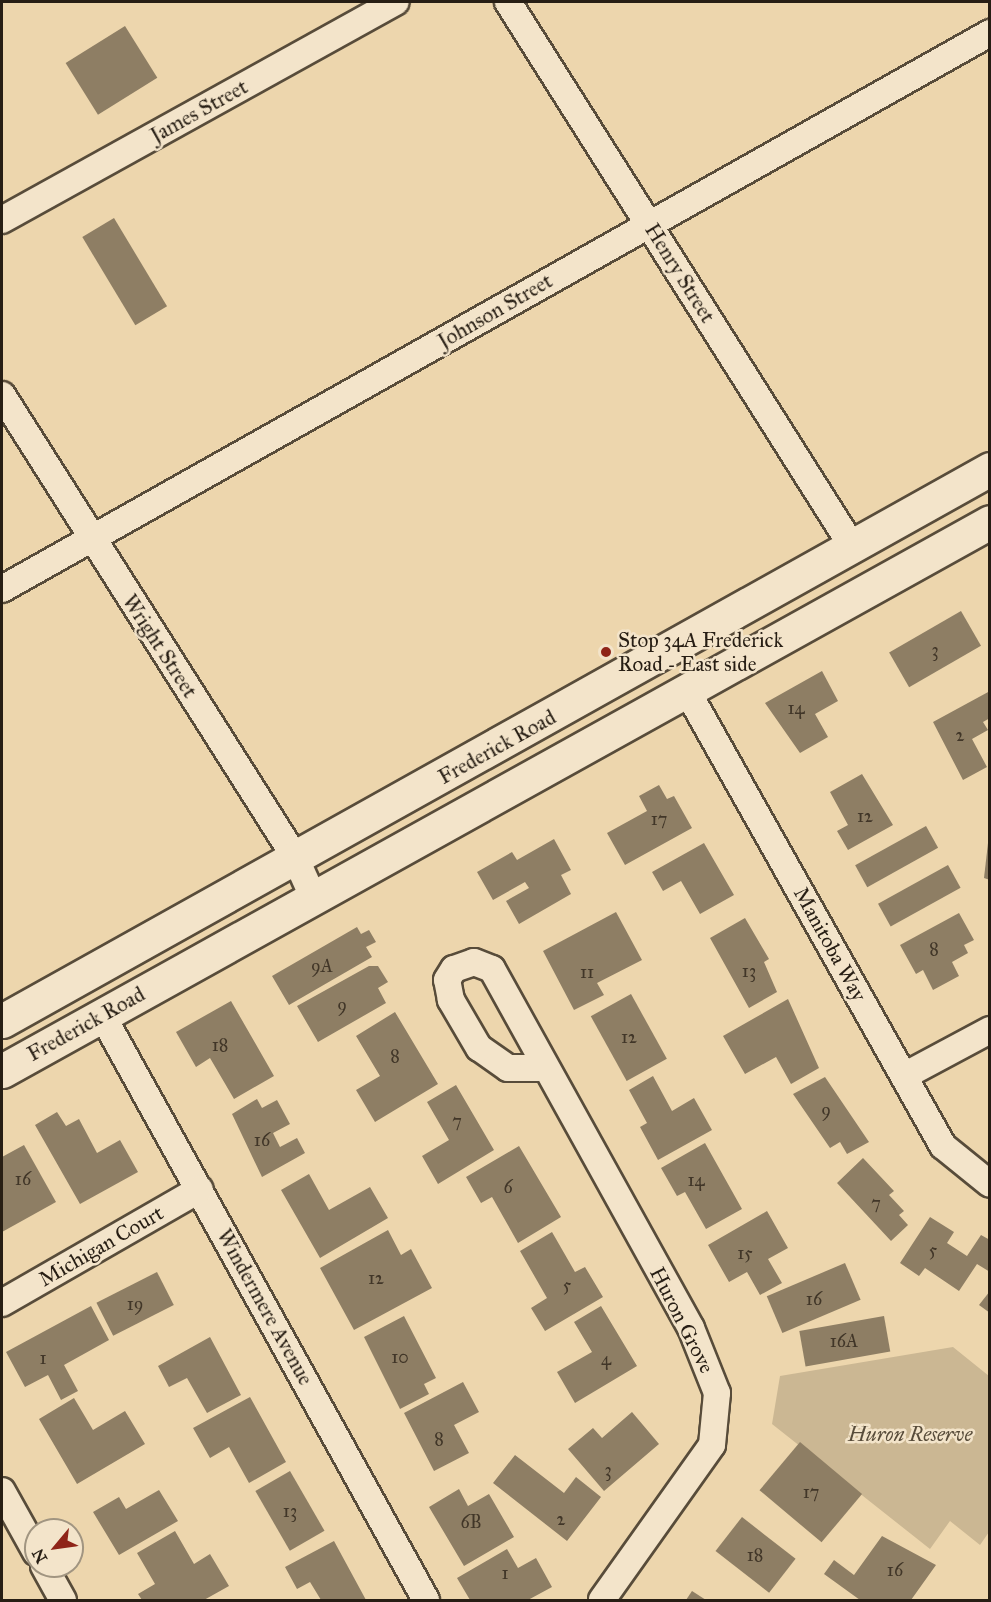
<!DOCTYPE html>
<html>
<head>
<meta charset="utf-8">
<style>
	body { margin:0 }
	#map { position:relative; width:991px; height:1602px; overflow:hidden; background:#edd6ad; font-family:"IM FELL Great Primer",serif }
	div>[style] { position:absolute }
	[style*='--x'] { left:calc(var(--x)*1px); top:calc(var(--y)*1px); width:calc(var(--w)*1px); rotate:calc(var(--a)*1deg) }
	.green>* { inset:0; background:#cbb793 }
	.building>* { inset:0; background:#8e7e64; transform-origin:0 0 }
	.roads { filter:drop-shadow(2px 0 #584c3a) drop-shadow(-2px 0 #584c3a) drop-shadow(0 2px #584c3a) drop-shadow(0 -2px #584c3a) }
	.street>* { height:26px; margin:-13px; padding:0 13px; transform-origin:13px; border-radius:13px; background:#f3e4ca }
	.secondary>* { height:33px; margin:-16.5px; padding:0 16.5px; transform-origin:16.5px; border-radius:16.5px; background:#f3e4ca }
	.dots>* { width:16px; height:16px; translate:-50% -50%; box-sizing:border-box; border:3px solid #f3e4ca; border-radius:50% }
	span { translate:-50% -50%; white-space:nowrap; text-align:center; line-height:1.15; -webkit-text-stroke:5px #f3e4ca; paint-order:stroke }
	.number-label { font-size:18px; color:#413628 }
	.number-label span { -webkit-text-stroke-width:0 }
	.street-label { font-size:21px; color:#271e14 }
	.poi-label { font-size:21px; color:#271e14 }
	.left { translate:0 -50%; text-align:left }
	.park-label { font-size:21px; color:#584c3a; font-style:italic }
	.frame { position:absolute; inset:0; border:3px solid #271e14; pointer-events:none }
	.north { position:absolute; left:24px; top:1518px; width:60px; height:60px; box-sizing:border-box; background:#f3e4ca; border:2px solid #a19581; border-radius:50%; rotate:241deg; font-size:16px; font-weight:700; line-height:24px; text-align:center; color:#271e14 }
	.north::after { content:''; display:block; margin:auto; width:21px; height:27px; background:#8f2418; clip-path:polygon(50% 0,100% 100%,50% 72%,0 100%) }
</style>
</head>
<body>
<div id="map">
	<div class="green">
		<i style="clip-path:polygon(953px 1347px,989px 1376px,989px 1532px,980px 1545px,950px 1521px,930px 1549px,772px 1424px,780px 1376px)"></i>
	</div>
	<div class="building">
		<i style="left:125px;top:26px;width:61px;height:70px;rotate:58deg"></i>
		<i style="left:114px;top:218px;width:103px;height:37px;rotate:59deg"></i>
		<i style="left:961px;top:611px;width:40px;height:83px;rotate:60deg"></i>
		<i style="clip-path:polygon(822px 671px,838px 701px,815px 714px,828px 737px,800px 753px,765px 703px)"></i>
		<i style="clip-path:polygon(990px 691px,990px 718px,983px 722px,988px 730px,972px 739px,987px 767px,963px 780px,933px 722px)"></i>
		<i style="clip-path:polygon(862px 774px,893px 825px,848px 850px,837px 831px,848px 825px,830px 792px)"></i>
		<i style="clip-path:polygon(659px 785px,667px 799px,674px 796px,692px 828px,625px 865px,607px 833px,647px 811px,639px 796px)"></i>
		<i style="left:926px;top:826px;width:25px;height:81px;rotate:61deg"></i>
		<i style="clip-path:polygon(554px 839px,571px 870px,561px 875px,571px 894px,519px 924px,506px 901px,529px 888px,525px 882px,493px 900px,477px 872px,512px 852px,517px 860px)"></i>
		<i style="clip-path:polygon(704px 843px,734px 895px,700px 914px,681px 881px,663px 891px,652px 872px)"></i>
		<i style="clip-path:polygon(988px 843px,990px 843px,990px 880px,984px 878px)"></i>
		<i style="left:948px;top:865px;width:26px;height:80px;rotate:61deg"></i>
		<i style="clip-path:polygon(616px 912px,642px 960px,597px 983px,604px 995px,574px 1010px,543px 951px)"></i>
		<i style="clip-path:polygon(959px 913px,974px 940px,964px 945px,968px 953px,952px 962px,959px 976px,933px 990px,923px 970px,916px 974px,900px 945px)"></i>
		<i style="clip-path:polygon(745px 918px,769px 959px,764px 962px,777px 992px,749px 1008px,710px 938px)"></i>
		<i style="clip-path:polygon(357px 927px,361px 934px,369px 930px,376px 942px,366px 947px,372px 957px,289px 1005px,272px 976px)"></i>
		<i style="clip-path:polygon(369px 966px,378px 966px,388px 982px,378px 988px,386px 1003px,318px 1042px,297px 1006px)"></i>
		<i style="left:631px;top:994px;width:74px;height:46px;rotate:61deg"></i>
		<i style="clip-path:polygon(788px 999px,819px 1068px,791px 1084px,776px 1057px,745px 1074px,723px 1036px)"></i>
		<i style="clip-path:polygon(231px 1001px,274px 1076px,234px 1099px,210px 1058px,196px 1067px,176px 1032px)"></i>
		<i style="clip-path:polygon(395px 1012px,438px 1084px,375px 1122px,356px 1090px,380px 1076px,356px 1036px)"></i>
		<i style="clip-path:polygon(653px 1076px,672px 1111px,694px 1098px,712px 1130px,658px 1160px,640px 1127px,647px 1123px,629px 1090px)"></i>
		<i style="clip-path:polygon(825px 1077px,869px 1142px,847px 1154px,840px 1142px,830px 1148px,793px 1094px)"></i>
		<i style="clip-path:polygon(456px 1085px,494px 1150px,438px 1184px,422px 1156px,449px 1140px,427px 1102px)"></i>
		<i style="clip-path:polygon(257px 1099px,262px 1108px,277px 1100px,290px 1124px,273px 1133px,280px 1147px,297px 1138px,305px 1153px,262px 1177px,232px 1114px)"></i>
		<i style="clip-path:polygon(57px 1112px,66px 1126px,79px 1119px,97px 1153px,120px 1140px,138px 1172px,80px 1204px,35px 1125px)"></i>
		<i style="clip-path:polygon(705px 1143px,742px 1209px,706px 1229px,685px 1192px,677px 1196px,661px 1168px)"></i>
		<i style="clip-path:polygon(24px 1145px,56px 1202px,2px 1232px,2px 1157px)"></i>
		<i style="clip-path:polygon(519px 1146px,561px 1217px,518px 1243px,492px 1197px,481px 1203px,466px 1177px)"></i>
		<i style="clip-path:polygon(863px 1158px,894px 1191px,889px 1195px,904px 1211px,899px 1215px,908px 1225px,891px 1241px,837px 1183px)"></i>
		<i style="clip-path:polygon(309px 1174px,329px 1210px,370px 1187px,388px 1218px,320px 1258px,281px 1190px)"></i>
		<i style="clip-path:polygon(767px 1211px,788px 1248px,768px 1259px,782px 1283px,760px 1295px,747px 1272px,729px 1282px,708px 1245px)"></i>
		<i style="clip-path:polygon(930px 1217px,954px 1232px,947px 1243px,967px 1256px,981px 1235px,990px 1240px,990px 1272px,977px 1264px,959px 1291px,925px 1268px,919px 1276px,900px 1263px)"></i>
		<i style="clip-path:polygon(388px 1230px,401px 1255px,411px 1249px,432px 1288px,354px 1330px,320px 1268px)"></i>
		<i style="clip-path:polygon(552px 1232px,575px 1272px,585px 1267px,603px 1297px,545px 1331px,531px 1308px,547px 1298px,520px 1251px)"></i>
		<i style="left:845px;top:1263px;width:40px;height:85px;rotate:67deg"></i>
		<i style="left:157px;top:1272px;width:37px;height:68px;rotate:63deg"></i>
		<i style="clip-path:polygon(990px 1291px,990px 1313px,979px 1305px)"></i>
		<i style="clip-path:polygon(91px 1306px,109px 1340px,64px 1365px,78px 1391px,61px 1400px,48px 1375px,25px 1387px,6px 1352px)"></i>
		<i style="clip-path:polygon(601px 1306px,637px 1366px,575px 1403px,557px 1372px,592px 1352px,574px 1322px)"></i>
		<i style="clip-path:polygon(404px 1316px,436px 1378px,424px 1384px,429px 1394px,400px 1409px,364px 1337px)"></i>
		<i style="left:884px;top:1316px;width:36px;height:86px;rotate:80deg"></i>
		<i style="clip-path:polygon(210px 1337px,241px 1395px,207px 1413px,187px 1378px,169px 1387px,158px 1366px)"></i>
		<i style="clip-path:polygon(463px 1382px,479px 1412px,454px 1425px,469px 1453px,434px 1471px,404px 1413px)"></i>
		<i style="clip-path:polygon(250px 1397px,286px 1462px,249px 1483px,229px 1447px,210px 1458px,193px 1428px)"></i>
		<i style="clip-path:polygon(74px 1398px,93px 1430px,125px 1411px,145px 1444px,77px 1484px,39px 1419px)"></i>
		<i style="clip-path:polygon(632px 1412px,659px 1444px,604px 1491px,568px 1449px,593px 1428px,602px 1438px)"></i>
		<i style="left:800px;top:1442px;width:81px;height:63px;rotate:40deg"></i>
		<i style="clip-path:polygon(515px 1455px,564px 1493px,576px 1477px,601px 1497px,567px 1541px,493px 1483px)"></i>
		<i style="left:290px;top:1471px;width:69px;height:40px;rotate:60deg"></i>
		<i style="clip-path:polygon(459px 1489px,468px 1506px,489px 1494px,514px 1537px,464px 1566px,429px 1507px)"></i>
		<i style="clip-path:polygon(159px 1490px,178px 1521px,119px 1555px,93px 1512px,119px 1497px,126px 1509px)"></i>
		<i style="left:742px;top:1517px;width:68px;height:43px;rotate:38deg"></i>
		<i style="clip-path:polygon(175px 1531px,194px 1564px,210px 1554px,229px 1586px,204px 1600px,142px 1600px,138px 1594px,155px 1584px,137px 1553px)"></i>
		<i style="clip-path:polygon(882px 1536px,936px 1565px,911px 1600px,860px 1600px,824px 1574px,834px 1560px,854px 1575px)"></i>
		<i style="clip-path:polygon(334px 1541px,366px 1600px,321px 1600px,310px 1582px,297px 1589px,285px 1567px)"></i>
		<i style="clip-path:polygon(507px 1549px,518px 1568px,536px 1558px,552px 1587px,528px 1600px,470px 1600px,457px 1578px)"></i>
		<i style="clip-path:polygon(692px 1591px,706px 1600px,686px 1600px)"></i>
	</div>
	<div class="roads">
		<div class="street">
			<i style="--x:508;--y:2;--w:644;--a:57.69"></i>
			<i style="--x:2;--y:220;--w:450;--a:-29"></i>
			<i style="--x:2;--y:395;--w:547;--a:57.62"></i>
			<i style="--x:295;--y:857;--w:46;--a:65.7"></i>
			<i style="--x:2;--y:589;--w:1134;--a:-29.37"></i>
			<i style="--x:686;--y:689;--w:524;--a:60.65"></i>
			<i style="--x:943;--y:1146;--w:60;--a:39"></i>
			<i style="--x:102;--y:1015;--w:669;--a:61.02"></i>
			<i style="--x:542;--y:1068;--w:34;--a:180"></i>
			<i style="--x:508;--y:1068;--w:35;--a:-145"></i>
			<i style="--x:479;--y:1048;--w:56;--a:-120.3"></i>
			<i style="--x:451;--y:1000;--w:20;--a:-101"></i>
			<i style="--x:447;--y:980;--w:13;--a:-58"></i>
			<i style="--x:454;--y:969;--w:21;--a:-19"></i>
			<i style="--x:474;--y:962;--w:19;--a:21"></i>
			<i style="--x:492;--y:969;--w:410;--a:61"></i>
			<i style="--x:691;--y:1328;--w:70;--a:68.2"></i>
			<i style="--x:717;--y:1393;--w:52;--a:95.5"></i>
			<i style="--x:712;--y:1445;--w:190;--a:125.4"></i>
			<i style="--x:904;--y:1076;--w:98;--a:-28.1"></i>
			<i style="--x:2;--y:1303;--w:228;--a:-29.9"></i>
			<i style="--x:2;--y:1491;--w:70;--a:60.9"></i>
			<i style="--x:44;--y:1566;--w:39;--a:61"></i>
		</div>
		<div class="secondary">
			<i style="--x:2;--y:1021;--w:1132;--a:-29.19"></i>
			<i style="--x:2;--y:1071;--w:1130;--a:-29.06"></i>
		</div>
	</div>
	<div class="dots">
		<i style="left:606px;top:652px;background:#8f2418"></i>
	</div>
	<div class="number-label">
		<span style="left:935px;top:650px">3</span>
		<span style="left:796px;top:708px">14</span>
		<span style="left:960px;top:735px">2</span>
		<span style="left:865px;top:816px">12</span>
		<span style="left:659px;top:819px">17</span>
		<span style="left:934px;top:949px">8</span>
		<span style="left:322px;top:966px">9A</span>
		<span style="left:749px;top:971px">13</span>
		<span style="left:587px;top:972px">11</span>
		<span style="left:342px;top:1005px">9</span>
		<span style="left:629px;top:1037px">12</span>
		<span style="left:220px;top:1045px">18</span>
		<span style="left:395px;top:1056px">8</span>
		<span style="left:826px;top:1110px">9</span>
		<span style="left:457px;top:1121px">7</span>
		<span style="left:262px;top:1140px">16</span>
		<span style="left:23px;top:1179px">16</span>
		<span style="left:696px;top:1180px">14</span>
		<span style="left:508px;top:1187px">6</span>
		<span style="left:876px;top:1203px">7</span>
		<span style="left:933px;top:1250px">5</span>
		<span style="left:745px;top:1253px">15</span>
		<span style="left:376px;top:1278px">12</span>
		<span style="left:567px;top:1285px">5</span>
		<span style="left:814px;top:1299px">16</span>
		<span style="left:135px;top:1304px">19</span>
		<span style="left:844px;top:1341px">16A</span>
		<span style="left:400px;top:1357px">10</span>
		<span style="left:43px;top:1358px">1</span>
		<span style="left:606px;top:1359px">4</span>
		<span style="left:439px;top:1439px">8</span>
		<span style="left:608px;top:1470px">3</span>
		<span style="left:811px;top:1492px">17</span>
		<span style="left:290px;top:1511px">13</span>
		<span style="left:561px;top:1519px">2</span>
		<span style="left:471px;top:1522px">6B</span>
		<span style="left:755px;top:1555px">18</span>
		<span style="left:895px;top:1570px">16</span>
		<span style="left:505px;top:1573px">1</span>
	</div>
	<div class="street-label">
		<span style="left:199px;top:111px;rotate:-29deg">James Street</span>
		<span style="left:680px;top:273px;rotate:58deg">Henry Street</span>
		<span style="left:495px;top:311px;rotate:-30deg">Johnson Street</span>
		<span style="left:160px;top:646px;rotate:57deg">Wright Street</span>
		<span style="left:497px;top:747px;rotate:-29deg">Frederick Road</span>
		<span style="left:830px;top:944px;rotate:61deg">Manitoba Way</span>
		<span style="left:86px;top:1024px;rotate:-29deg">Frederick Road</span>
		<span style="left:101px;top:1246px;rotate:-30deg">Michigan Court</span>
		<span style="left:265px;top:1307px;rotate:61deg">Windermere Avenue</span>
		<span style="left:682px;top:1320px;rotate:63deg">Huron Grove</span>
	</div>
	<div class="poi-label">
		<span class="left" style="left:618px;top:652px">Stop 34A Frederick<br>Road - East side</span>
	</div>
	<div class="park-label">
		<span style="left:910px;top:1434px">Huron Reserve</span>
	</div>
	<div class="frame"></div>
	<div class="north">N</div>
</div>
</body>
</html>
